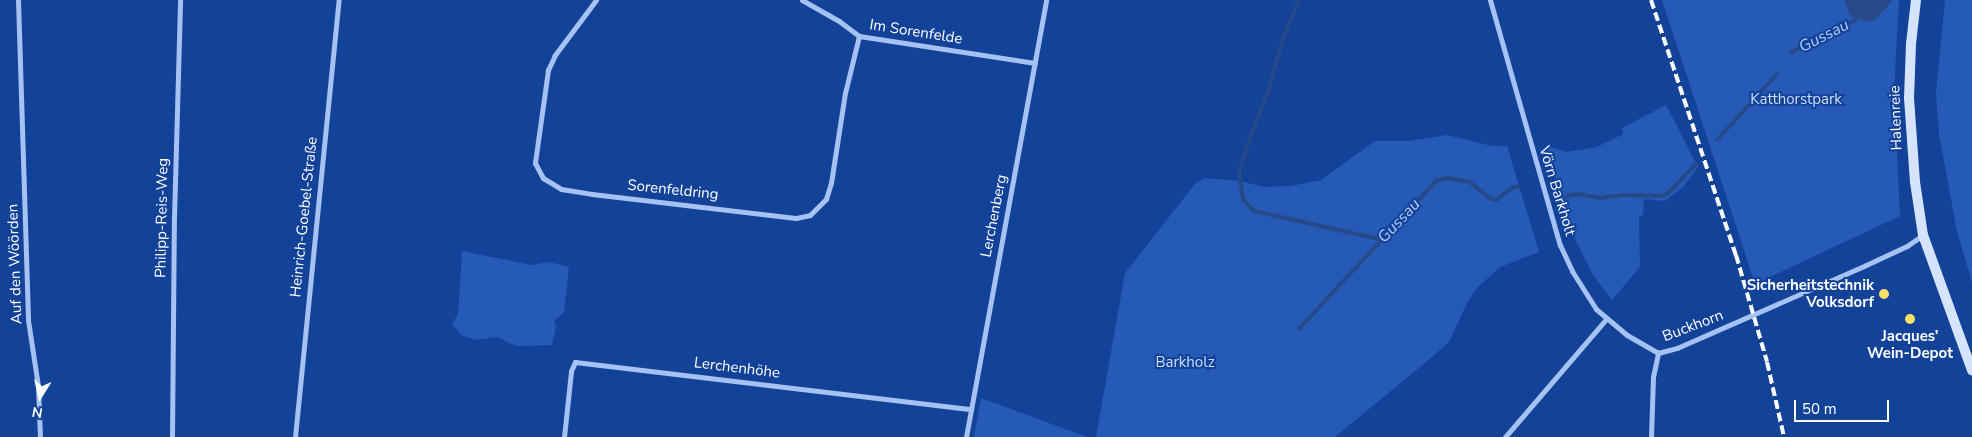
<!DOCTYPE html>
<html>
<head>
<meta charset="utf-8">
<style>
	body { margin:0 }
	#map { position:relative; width:1972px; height:437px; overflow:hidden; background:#134299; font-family:"Nunito Sans",sans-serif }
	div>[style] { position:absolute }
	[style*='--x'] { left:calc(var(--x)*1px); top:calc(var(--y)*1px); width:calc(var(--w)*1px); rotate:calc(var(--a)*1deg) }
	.green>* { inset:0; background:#265ab7 }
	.water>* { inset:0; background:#27498a }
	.stream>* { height:4px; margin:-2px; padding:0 2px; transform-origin:2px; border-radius:2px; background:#27498a }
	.minor>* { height:5px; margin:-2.5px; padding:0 2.5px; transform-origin:2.5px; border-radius:2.5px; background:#a6c2f3 }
	.secondary>* { height:10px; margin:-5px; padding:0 5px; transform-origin:5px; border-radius:5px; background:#d6e3fd }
	.rail>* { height:4px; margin-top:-2px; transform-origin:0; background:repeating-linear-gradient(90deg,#fff 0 9px,transparent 0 13px) }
	.dots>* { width:14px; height:14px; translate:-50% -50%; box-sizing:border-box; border:2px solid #134299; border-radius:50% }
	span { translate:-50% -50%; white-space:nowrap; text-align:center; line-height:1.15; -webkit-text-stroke:4px #134299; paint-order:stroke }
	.street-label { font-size:15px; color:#fff }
	.park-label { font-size:15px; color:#cedffd }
	.poi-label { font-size:15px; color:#fff; font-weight:700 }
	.right { translate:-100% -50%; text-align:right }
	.water-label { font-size:16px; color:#b3cdfa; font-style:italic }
	.north { position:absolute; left:15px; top:372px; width:50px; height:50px; -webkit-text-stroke:4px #134299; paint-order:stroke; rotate:190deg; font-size:14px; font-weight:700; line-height:20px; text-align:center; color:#fff }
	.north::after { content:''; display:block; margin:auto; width:18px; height:22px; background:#fff; clip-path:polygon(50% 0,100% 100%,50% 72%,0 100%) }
	.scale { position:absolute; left:1794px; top:400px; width:95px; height:22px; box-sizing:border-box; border:2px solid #fff; border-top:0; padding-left:6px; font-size:15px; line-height:18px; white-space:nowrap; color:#fff; -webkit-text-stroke:4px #134299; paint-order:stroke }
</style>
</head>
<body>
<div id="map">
	<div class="green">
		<i style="clip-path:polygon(1662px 0,1899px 0,1894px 92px,1900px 216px,1755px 284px)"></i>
		<i style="clip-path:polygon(1945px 0,1972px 0,1972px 282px,1957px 232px,1939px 134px,1936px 93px)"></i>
		<i style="clip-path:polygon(1666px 105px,1698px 167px,1684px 186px,1665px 201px,1644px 199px,1643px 214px,1639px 218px,1640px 267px,1612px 300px,1593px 275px,1570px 229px,1547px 146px,1566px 152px,1597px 147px,1623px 134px,1622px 128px)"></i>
		<i style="clip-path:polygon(1447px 135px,1492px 146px,1507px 146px,1539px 252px,1500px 267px,1477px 288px,1467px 303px,1449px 342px,1432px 357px,1335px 437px,1096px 437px,1125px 273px,1195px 184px,1205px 178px,1240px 181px,1264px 187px,1291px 186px,1321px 180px,1375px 141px,1408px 141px)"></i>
		<i style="clip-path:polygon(462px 251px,531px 265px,549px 262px,569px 267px,564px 312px,554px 321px,556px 326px,552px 345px,516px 346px,497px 337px,476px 340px,461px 335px,452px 324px,458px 314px)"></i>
		<i style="clip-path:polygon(981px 398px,1087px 437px,974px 437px)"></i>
	</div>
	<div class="water">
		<i style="clip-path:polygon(1844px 0,1893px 0,1874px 21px,1868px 22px,1850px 16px)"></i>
	</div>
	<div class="stream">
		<i style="--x:1299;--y:0;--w:41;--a:112.8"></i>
		<i style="--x:1283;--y:38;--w:52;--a:105.6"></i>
		<i style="--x:1269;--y:88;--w:72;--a:110.5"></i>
		<i style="--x:1244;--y:155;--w:19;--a:106"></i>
		<i style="--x:1239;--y:173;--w:26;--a:81"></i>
		<i style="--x:1243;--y:199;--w:16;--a:47"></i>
		<i style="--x:1254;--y:211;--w:133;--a:12.6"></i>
		<i style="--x:1791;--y:53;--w:24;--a:-33"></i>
		<i style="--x:1811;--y:40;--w:51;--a:-24.1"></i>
		<i style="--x:1717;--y:140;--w:89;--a:-47.7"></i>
		<i style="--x:1567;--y:196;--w:12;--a:-9"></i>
		<i style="--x:1579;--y:194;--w:20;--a:11"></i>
		<i style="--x:1599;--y:198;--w:23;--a:-7"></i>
		<i style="--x:1622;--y:195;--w:41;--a:1.4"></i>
		<i style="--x:1663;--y:196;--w:7;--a:-34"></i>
		<i style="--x:1669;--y:192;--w:39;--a:-46"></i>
		<i style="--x:1299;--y:329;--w:202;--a:-47.2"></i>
		<i style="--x:1436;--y:181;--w:11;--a:-15"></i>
		<i style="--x:1447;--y:178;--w:23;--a:10"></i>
		<i style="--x:1470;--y:182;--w:25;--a:40"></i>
		<i style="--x:1489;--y:198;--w:7;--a:16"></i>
		<i style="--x:1496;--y:200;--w:21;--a:-37"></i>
		<i style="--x:1513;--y:187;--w:5;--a:0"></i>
	</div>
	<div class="minor">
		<i style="--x:18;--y:0;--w:320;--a:88.2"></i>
		<i style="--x:28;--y:320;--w:67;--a:81.4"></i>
		<i style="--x:38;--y:386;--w:51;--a:87.8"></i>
		<i style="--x:596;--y:0;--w:69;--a:126.7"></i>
		<i style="--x:555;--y:55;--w:17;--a:115"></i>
		<i style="--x:548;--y:70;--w:94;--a:98"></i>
		<i style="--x:535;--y:163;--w:17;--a:62"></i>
		<i style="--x:543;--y:178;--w:21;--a:31"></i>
		<i style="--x:561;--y:189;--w:31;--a:9"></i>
		<i style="--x:592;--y:194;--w:205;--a:6.7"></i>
		<i style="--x:796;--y:218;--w:14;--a:-12"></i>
		<i style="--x:810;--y:215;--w:23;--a:-45"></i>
		<i style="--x:826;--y:199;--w:17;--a:-73"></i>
		<i style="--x:831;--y:183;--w:91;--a:-81.2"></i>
		<i style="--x:845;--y:93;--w:59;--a:-76.2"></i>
		<i style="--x:802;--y:0;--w:43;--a:29.6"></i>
		<i style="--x:839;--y:21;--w:25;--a:37"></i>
		<i style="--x:859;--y:36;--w:178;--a:8.7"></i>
		<i style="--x:1490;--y:0;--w:255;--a:74.1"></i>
		<i style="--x:1560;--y:245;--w:29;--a:65"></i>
		<i style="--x:1572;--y:271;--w:45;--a:57.7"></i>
		<i style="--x:1596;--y:309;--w:40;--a:40"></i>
		<i style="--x:1627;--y:335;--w:36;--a:30"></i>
		<i style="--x:1658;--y:353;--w:20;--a:-15"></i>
		<i style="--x:1677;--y:348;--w:206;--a:-23.7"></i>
		<i style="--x:1866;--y:265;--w:45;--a:-24.9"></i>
		<i style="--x:1907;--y:246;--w:19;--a:-35"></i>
		<i style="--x:172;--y:437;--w:219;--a:-89.5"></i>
		<i style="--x:174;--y:218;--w:218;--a:-88.4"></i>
		<i style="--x:295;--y:437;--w:439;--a:-84.3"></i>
		<i style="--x:564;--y:437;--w:66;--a:-83.9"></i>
		<i style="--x:571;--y:371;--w:10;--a:-66"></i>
		<i style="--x:575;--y:362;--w:399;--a:6.8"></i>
		<i style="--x:966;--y:437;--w:444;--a:-79.6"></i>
		<i style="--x:1505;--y:437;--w:155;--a:-49.4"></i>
		<i style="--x:1651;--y:437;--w:60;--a:-88.1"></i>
		<i style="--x:1653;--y:377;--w:25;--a:-78"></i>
	</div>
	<div class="secondary">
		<i style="--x:1916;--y:0;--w:44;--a:96.5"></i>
		<i style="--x:1911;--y:44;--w:54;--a:92.1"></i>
		<i style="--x:1909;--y:98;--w:84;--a:85.9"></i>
		<i style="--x:1915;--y:182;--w:54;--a:81.4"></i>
		<i style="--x:1923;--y:235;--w:144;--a:70.1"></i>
	</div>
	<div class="rail">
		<i style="--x:1651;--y:0;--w:269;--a:71.6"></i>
		<i style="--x:1736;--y:255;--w:111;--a:73.8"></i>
		<i style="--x:1767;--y:362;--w:77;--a:77.2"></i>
	</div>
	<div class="dots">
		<i style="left:1884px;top:294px;background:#ffe168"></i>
		<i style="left:1910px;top:319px;background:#ffe168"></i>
	</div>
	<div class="street-label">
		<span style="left:916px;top:32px;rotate:9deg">Im Sorenfelde</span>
		<span style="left:1896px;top:118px;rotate:-92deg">Halenreie</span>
		<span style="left:673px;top:190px;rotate:6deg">Sorenfeldring</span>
		<span style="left:1557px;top:191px;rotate:73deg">Vörn Barkholt</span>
		<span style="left:994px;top:216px;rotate:-79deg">Lerchenberg</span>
		<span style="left:304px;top:217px;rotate:-84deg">Heinrich-Goebel-Straße</span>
		<span style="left:162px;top:218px;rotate:-89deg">Philipp-Reis-Weg</span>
		<span style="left:15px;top:264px;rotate:-92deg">Auf den Wöörden</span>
		<span style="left:1693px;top:326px;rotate:-21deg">Buckhorn</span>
		<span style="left:737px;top:368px;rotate:7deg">Lerchenhöhe</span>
	</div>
	<div class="park-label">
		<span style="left:1796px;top:100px">Katthorstpark</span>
		<span style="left:1185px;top:363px">Barkholz</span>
	</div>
	<div class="poi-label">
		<span class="right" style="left:1874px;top:294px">Sicherheitstechnik<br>Volksdorf</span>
		<span style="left:1910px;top:345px">Jacques’<br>Wein-Depot</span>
	</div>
	<div class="water-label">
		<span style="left:1824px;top:36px;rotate:-27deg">Gussau</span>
		<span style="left:1399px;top:221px;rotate:-47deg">Gussau</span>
	</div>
	<div class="north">N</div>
	<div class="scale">50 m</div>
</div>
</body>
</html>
